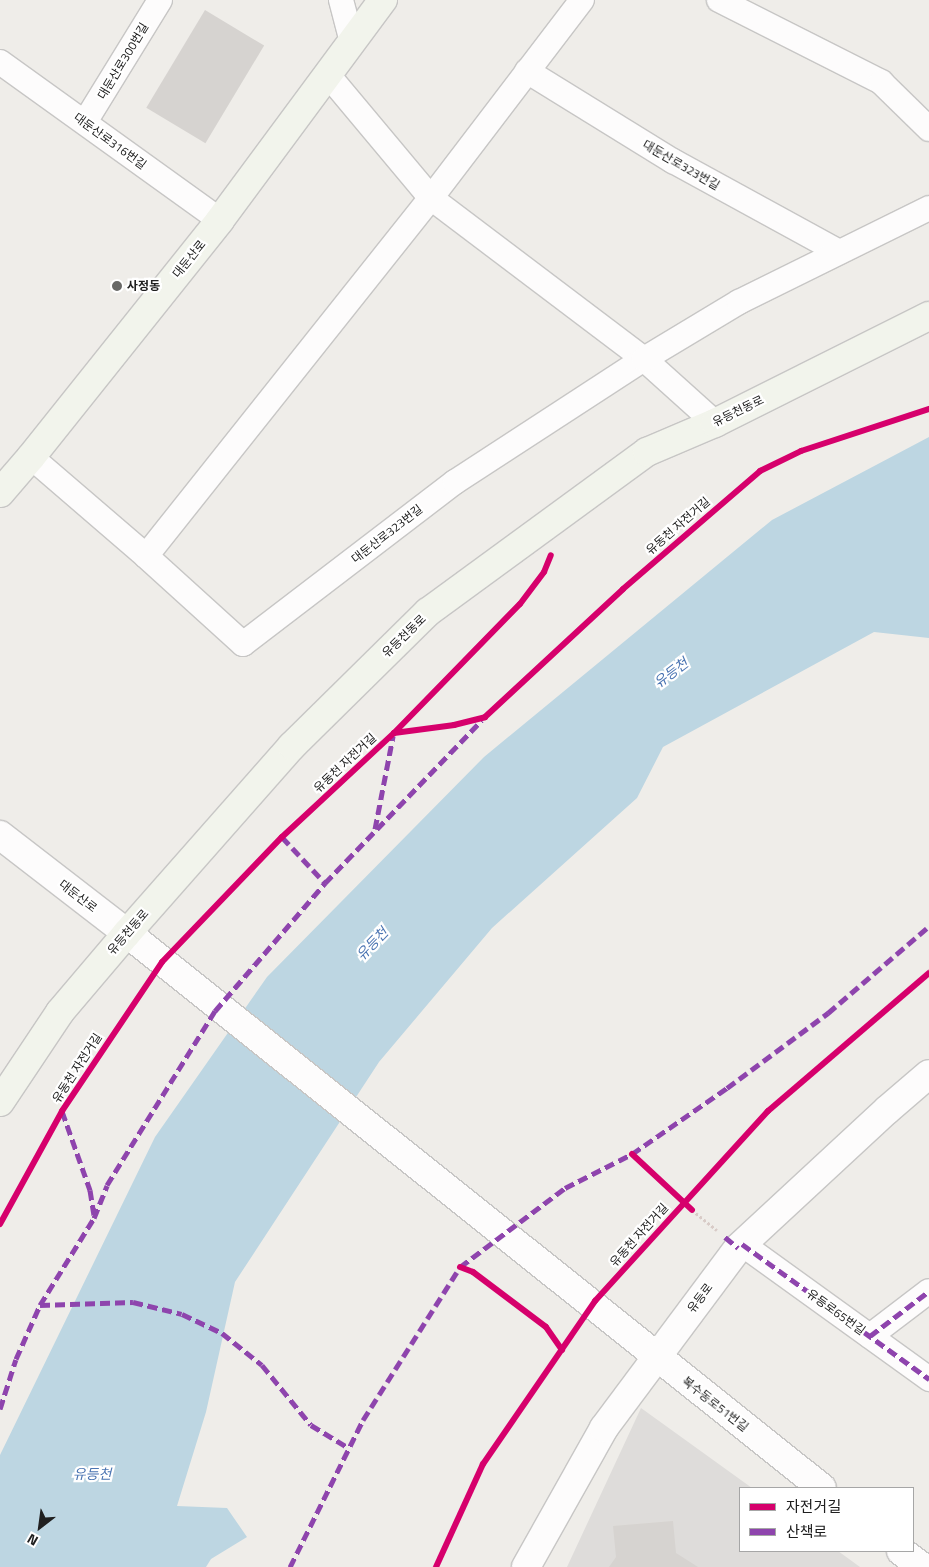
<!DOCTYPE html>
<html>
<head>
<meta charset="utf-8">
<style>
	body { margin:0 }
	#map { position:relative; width:929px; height:1567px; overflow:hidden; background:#efede9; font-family:"Titillium Web","Noto Sans KR",sans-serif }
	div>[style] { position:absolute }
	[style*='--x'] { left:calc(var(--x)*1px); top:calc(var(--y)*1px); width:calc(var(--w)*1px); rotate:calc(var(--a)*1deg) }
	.residential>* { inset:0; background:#dedcda }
	.water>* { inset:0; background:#bdd6e2 }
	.building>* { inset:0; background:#d6d3d0; transform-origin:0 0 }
	.path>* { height:3px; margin-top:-1.5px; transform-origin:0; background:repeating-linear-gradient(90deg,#d8cbc7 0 2.5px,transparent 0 5px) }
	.roads { filter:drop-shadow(1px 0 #c7c6c5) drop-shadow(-1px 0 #c7c6c5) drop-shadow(0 1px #c7c6c5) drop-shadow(0 -1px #c7c6c5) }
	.minor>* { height:24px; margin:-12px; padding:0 12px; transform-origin:12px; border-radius:12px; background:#fdfcfc }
	.tertiary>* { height:28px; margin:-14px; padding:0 14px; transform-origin:14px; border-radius:14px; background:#fdfcfc }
	.secondary>* { height:28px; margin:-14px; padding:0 14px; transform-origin:14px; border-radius:14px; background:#f2f4ec }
	.quiet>* { height:5px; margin-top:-2.5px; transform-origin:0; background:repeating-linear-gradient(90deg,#8e44ad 0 10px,transparent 0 15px) }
	.cycleway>* { height:6px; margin:-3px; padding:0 3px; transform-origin:3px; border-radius:3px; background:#d6006c }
	.dots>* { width:14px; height:14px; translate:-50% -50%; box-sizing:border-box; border:2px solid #fff; border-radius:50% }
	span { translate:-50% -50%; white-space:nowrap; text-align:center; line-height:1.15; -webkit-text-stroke:4.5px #fff; paint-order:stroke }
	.street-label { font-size:12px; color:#202020 }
	.poi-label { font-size:12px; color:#202020; font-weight:700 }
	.left { translate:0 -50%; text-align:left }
	.water-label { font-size:14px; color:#4a74b2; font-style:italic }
	.legend { position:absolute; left:739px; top:1487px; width:175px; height:65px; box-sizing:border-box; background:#fff; border:1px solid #a6a6a6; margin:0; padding:6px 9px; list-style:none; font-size:15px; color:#202020 }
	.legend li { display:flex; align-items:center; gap:10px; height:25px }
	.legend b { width:25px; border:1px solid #a6a6a6 }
	.north { position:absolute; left:15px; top:1502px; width:50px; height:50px; -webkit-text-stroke:4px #fff; paint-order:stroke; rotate:210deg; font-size:14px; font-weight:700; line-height:20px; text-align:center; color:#202020 }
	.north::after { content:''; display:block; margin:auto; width:18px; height:22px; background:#202020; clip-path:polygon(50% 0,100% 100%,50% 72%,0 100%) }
</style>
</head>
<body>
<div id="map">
	<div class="residential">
		<i style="clip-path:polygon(641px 1408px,752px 1488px,740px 1488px,740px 1551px,838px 1551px,860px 1567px,567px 1567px)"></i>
	</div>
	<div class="water">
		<i style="clip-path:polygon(929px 437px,929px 638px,874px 632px,663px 747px,637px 798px,492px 928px,379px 1062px,235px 1282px,206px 1412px,177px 1506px,227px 1508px,247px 1537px,211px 1559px,206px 1567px,0 1567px,0 1455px,155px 1137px,267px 977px,484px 757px,772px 520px)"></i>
	</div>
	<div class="building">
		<i style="left:205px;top:10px;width:69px;height:114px;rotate:31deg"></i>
		<i style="clip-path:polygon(673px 1521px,676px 1553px,698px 1567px,609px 1567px,616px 1557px,613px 1526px)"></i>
	</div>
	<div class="path">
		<i style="--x:692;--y:1210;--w:32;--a:39"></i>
	</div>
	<div class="roads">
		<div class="minor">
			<i style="--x:341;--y:0;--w:43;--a:75.3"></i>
			<i style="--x:719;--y:0;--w:182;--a:26.8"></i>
			<i style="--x:881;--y:82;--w:67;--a:44.4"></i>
			<i style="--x:0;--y:62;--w:271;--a:35.7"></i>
			<i style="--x:527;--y:71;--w:172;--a:31.7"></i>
			<i style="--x:673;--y:161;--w:189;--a:28.7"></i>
			<i style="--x:328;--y:75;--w:160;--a:50.1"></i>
			<i style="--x:431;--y:198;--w:267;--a:37.1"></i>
			<i style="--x:644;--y:359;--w:96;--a:42"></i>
			<i style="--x:85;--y:122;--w:143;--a:-58.4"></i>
			<i style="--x:31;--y:457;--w:152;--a:40.7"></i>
			<i style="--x:146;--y:556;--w:131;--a:42.2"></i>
			<i style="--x:243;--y:644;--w:267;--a:-37.4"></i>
			<i style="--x:455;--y:482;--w:225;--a:-33.1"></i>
			<i style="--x:644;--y:359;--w:111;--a:-31"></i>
			<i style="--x:739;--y:302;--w:212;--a:-26.3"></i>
			<i style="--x:146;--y:556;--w:458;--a:-51.5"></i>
			<i style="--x:431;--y:198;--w:249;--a:-52.7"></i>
			<i style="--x:742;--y:1244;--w:231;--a:35.8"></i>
			<i style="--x:870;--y:1336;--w:74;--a:-37.3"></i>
		</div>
		<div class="tertiary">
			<i style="--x:0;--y:835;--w:160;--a:37.7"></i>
			<i style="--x:127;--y:933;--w:889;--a:38.61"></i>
			<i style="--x:901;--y:1551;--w:26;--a:37"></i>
			<i style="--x:526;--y:1567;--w:159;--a:-60.7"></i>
			<i style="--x:604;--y:1428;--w:224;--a:-53.3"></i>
			<i style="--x:738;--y:1248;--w:203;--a:-42.8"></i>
			<i style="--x:887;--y:1110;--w:55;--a:-40.6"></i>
		</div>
		<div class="secondary">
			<i style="--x:0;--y:493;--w:48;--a:-49.3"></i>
			<i style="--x:31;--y:457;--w:303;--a:-51.4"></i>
			<i style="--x:220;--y:220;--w:274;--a:-53.5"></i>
			<i style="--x:0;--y:1102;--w:108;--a:-56.3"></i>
			<i style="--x:60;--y:1012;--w:104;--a:-49.7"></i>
			<i style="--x:127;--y:933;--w:249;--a:-48.6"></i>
			<i style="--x:292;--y:746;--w:191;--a:-44.6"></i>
			<i style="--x:428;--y:612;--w:271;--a:-36.2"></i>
			<i style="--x:647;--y:452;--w:74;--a:-23.1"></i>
			<i style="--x:715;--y:423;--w:239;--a:-26.6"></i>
		</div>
	</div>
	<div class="quiet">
		<i style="--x:375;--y:829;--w:95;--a:-79"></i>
		<i style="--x:282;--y:837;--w:63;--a:46.9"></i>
		<i style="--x:62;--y:1111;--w:84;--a:70.5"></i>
		<i style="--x:90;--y:1190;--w:26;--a:81"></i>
		<i style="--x:725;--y:1237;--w:17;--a:40"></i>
		<i style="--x:742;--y:1244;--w:231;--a:35.8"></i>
		<i style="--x:40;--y:1305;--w:93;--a:-1.8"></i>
		<i style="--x:133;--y:1302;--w:50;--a:13.8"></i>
		<i style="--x:182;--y:1314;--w:44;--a:25.4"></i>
		<i style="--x:222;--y:1333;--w:51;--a:38.7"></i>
		<i style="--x:262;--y:1365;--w:77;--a:50.8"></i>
		<i style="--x:311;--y:1425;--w:44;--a:31.2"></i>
		<i style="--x:870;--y:1336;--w:74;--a:-37.3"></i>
		<i style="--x:0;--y:1409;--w:52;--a:-72.3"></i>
		<i style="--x:16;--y:1359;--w:59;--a:-66"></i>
		<i style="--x:40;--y:1305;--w:102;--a:-58.2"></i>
		<i style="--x:94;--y:1218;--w:35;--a:-68"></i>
		<i style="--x:107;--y:1185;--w:205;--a:-58.2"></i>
		<i style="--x:215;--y:1011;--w:169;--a:-49.3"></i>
		<i style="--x:325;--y:883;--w:226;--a:-46.1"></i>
		<i style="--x:290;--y:1567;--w:164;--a:-63.6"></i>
		<i style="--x:363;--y:1420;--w:181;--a:-57.6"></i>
		<i style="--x:460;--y:1267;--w:131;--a:-37"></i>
		<i style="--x:565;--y:1188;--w:75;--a:-26.9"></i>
		<i style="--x:632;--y:1154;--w:116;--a:-34.8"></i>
		<i style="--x:727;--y:1088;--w:126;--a:-36.6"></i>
		<i style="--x:828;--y:1013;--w:133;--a:-40.7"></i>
	</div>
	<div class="cycleway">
		<i style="--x:394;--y:733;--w:61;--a:-7.6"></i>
		<i style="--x:454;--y:725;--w:32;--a:-14"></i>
		<i style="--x:485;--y:717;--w:188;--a:-42.8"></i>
		<i style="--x:623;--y:589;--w:181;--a:-40.7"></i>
		<i style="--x:760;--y:471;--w:46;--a:-26"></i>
		<i style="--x:801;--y:451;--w:135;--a:-18.2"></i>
		<i style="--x:632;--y:1154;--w:82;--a:43"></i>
		<i style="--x:0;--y:1224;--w:129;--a:-61.2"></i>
		<i style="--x:62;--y:1111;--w:179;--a:-56.1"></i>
		<i style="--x:162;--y:962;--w:173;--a:-46.2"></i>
		<i style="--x:282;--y:837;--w:153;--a:-42.9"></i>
		<i style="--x:394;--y:733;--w:180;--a:-45.7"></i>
		<i style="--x:520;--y:604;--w:40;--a:-53"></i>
		<i style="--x:544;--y:572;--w:18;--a:-68"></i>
		<i style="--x:460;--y:1267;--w:14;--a:21"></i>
		<i style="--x:473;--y:1272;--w:91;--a:37"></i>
		<i style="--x:546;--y:1327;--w:28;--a:55"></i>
		<i style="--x:436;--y:1567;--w:113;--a:-65.5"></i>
		<i style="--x:483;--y:1464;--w:198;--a:-55.5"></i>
		<i style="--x:595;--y:1301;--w:257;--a:-47.7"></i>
		<i style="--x:768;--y:1111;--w:212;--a:-40.6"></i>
	</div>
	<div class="dots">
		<i style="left:117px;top:286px;background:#686866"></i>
	</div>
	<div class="street-label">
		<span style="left:123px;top:61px;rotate:-59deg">대둔산로300번길</span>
		<span style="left:110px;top:141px;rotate:36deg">대둔산로316번길</span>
		<span style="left:681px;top:165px;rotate:30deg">대둔산로323번길</span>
		<span style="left:189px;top:259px;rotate:-51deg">대둔산로</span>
		<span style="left:738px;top:411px;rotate:-26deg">유등천동로</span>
		<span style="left:678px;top:526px;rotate:-41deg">유동천 자전거길</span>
		<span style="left:387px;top:534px;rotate:-38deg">대둔산로323번길</span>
		<span style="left:404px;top:636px;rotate:-44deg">유등천동로</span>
		<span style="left:345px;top:763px;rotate:-43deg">유동천 자전거길</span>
		<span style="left:78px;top:896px;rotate:38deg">대둔산로</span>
		<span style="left:128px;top:932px;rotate:-49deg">유등천동로</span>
		<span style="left:77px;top:1068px;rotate:-57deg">유동천 자전거길</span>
		<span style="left:639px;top:1235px;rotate:-48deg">유동천 자전거길</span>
		<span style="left:700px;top:1298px;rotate:-53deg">유등로</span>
		<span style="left:836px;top:1312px;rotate:36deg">유등로65번길</span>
		<span style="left:715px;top:1404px;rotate:38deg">복수동로51번길</span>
	</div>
	<div class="poi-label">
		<span class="left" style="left:127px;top:286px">사정동</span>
	</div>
	<div class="water-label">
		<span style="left:671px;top:673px;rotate:-37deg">유등천</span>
		<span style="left:372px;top:944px;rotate:-46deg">유등천</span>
		<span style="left:92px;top:1474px">유등천</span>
	</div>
	<ul class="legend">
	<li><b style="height:6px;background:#d6006c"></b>자전거길</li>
	<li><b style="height:6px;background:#8e44ad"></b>산책로</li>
	</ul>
	<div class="north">N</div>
</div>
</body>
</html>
